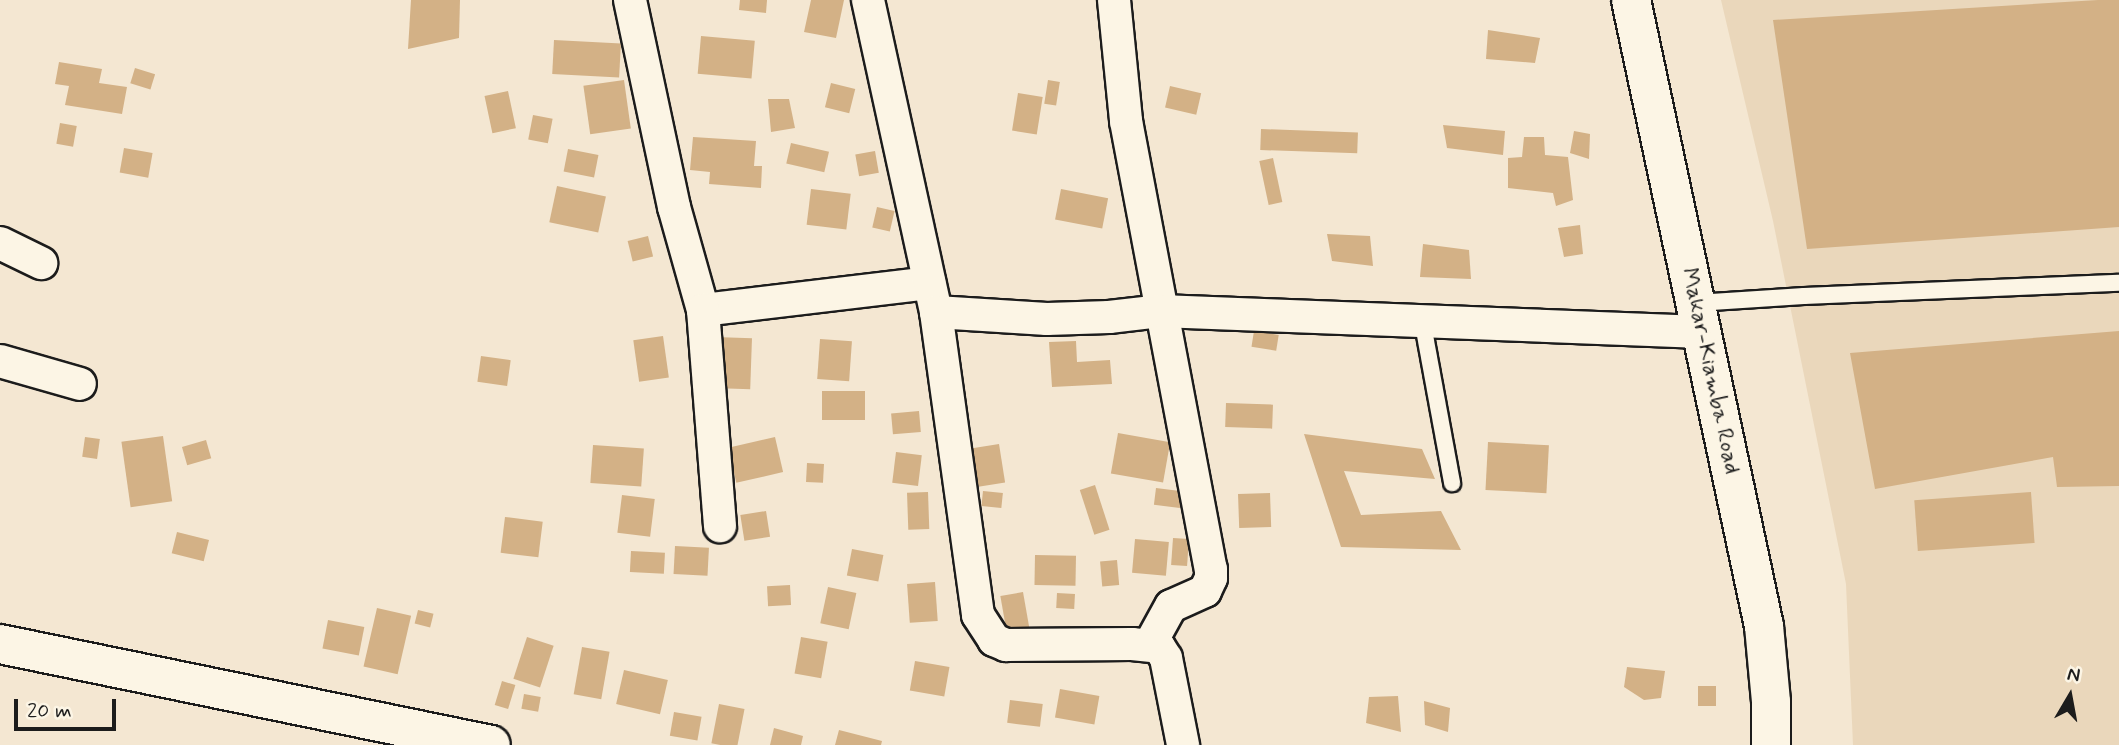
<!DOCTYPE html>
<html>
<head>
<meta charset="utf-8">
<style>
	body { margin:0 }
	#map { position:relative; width:2119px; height:745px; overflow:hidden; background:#f4e7d2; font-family:Mynerve,sans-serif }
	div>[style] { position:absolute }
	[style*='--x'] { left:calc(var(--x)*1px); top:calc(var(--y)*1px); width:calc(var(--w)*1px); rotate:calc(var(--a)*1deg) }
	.built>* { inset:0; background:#ead7bb }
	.building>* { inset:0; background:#d3b186; transform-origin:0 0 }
	.roads { filter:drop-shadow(2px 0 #1c1c1c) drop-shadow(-2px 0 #1c1c1c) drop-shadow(0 2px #1c1c1c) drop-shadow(0 -2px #1c1c1c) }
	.lane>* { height:16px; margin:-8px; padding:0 8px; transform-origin:8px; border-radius:8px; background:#fcf5e5 }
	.street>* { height:32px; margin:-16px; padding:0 16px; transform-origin:16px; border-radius:16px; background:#fcf5e5 }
	.primary>* { height:38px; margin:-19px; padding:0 19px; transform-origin:19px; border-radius:19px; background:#fcf5e5 }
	span { translate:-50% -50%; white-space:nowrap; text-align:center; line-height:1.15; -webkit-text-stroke:6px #fcf5e5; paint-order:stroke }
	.street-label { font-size:23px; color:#1c1c1c }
	.north { position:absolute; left:2035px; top:661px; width:70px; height:70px; -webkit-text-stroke:5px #fcf5e5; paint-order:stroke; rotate:10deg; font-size:19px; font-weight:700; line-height:28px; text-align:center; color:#1c1c1c }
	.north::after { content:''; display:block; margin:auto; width:24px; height:32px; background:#1c1c1c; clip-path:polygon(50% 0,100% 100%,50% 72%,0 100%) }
	.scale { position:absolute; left:14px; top:699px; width:102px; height:32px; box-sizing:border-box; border:4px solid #1c1c1c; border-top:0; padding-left:9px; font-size:21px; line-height:24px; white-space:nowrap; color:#1c1c1c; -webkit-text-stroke:5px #fcf5e5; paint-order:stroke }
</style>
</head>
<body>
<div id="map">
	<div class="built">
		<i style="clip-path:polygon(1721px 0,2119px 0,2119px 745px,1853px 745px,1846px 584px,1773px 221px)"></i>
	</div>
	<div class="building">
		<i style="clip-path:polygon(411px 0,460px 0,459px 38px,408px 49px)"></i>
		<i style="clip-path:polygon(740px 0,767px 0,766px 13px,739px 10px)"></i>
		<i style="clip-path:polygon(811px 0,844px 0,836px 38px,804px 32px)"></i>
		<i style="clip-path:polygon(2098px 0,2119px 0,2119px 227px,1807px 249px,1773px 20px)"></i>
		<i style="clip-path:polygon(1488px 30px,1540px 38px,1535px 63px,1486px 59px)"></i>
		<i style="left:701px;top:36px;width:54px;height:38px;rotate:5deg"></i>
		<i style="left:554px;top:40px;width:67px;height:34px;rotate:3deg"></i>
		<i style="clip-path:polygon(59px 62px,102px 69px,99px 83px,127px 87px,122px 114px,65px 105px,69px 86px,55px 84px)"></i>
		<i style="left:135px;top:68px;width:21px;height:16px;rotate:17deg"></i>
		<i style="left:624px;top:80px;width:49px;height:41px;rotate:82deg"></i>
		<i style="left:1048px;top:80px;width:12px;height:24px;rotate:9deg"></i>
		<i style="left:831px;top:83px;width:25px;height:25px;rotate:14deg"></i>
		<i style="left:1170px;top:86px;width:32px;height:22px;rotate:13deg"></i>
		<i style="left:508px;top:91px;width:38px;height:24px;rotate:78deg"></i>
		<i style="left:1018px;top:93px;width:25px;height:38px;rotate:9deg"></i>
		<i style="clip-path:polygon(768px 99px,789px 99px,795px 128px,771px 132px)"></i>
		<i style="left:533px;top:115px;width:20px;height:25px;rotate:11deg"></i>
		<i style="left:60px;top:123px;width:17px;height:21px;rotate:10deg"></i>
		<i style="clip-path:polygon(1443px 125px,1505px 131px,1503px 155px,1447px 148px)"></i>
		<i style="left:1261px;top:129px;width:97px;height:21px;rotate:2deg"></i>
		<i style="clip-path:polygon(1574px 131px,1590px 134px,1589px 159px,1570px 153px)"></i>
		<i style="clip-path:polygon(693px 137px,756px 141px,754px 166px,762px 166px,761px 188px,709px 184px,710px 172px,690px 170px)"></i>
		<i style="clip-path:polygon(1524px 137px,1544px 137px,1545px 155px,1568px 157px,1573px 200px,1556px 206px,1553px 193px,1508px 188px,1508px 158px,1522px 157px)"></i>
		<i style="left:791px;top:143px;width:39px;height:21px;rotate:13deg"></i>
		<i style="left:124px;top:148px;width:29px;height:25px;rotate:10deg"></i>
		<i style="left:568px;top:149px;width:31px;height:23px;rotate:11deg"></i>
		<i style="left:875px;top:151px;width:22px;height:20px;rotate:80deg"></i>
		<i style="left:1273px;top:158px;width:45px;height:14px;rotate:78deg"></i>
		<i style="left:557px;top:186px;width:50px;height:37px;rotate:12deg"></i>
		<i style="left:811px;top:189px;width:40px;height:36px;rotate:7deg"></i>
		<i style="left:1061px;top:189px;width:48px;height:31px;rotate:11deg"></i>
		<i style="left:877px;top:207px;width:18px;height:21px;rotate:13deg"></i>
		<i style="clip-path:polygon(1580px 225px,1583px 254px,1564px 257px,1558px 228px)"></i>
		<i style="clip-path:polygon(1327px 234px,1370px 236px,1373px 266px,1332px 261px)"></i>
		<i style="left:648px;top:236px;width:21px;height:21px;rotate:76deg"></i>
		<i style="clip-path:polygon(1423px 244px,1469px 250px,1471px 279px,1420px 277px)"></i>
		<i style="left:1254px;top:331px;width:25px;height:16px;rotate:9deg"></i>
		<i style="clip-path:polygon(2119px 331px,2119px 486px,2057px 487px,2053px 457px,1875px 489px,1850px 353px)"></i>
		<i style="left:663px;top:336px;width:42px;height:30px;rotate:82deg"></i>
		<i style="left:715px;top:337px;width:37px;height:51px;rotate:2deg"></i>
		<i style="left:820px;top:339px;width:32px;height:40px;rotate:4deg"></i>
		<i style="clip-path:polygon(1076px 341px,1077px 362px,1110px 360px,1112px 384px,1052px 387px,1049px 342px)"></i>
		<i style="left:481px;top:356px;width:30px;height:26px;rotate:8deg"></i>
		<i style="left:822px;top:391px;width:43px;height:29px"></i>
		<i style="left:1226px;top:403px;width:47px;height:24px;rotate:2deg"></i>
		<i style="left:919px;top:411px;width:21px;height:28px;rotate:85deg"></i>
		<i style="left:1118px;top:433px;width:53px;height:41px;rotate:10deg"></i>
		<i style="clip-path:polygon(1304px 434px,1422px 449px,1435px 479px,1344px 471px,1361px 515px,1441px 511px,1461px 550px,1341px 547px)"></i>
		<i style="left:163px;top:436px;width:66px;height:42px;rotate:82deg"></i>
		<i style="left:85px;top:437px;width:15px;height:20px;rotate:8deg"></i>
		<i style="left:775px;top:437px;width:36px;height:48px;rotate:77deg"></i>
		<i style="left:206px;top:440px;width:19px;height:25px;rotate:74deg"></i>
		<i style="left:1488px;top:442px;width:61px;height:48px;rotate:3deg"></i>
		<i style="left:999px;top:444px;width:39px;height:27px;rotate:81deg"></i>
		<i style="left:593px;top:445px;width:51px;height:38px;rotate:4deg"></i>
		<i style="left:896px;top:452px;width:26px;height:31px;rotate:7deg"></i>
		<i style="left:807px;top:463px;width:17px;height:19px;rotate:3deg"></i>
		<i style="left:1095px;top:485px;width:47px;height:16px;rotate:72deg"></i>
		<i style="left:1156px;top:488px;width:26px;height:17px;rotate:7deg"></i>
		<i style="left:983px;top:491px;width:20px;height:15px;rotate:6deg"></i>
		<i style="left:928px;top:492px;width:37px;height:21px;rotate:88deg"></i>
		<i style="left:2031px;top:492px;width:51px;height:117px;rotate:86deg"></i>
		<i style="left:1270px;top:493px;width:34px;height:32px;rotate:88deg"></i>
		<i style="left:622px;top:495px;width:33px;height:38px;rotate:7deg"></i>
		<i style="left:766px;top:511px;width:26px;height:26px;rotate:81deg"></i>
		<i style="left:505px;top:517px;width:38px;height:36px;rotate:7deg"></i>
		<i style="left:177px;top:532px;width:33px;height:22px;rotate:14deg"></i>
		<i style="left:1173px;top:538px;width:16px;height:27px;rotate:4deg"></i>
		<i style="left:1135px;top:539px;width:34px;height:34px;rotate:5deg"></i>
		<i style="left:675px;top:546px;width:34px;height:28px;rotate:3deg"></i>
		<i style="left:852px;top:549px;width:32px;height:27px;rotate:11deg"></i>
		<i style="left:631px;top:551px;width:34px;height:21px;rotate:3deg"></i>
		<i style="left:1035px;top:555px;width:41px;height:30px;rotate:1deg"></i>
		<i style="left:1117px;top:560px;width:25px;height:17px;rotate:85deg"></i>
		<i style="left:935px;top:582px;width:39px;height:28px;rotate:86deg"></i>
		<i style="left:790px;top:585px;width:20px;height:23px;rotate:87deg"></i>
		<i style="left:828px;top:587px;width:29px;height:37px;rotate:12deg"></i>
		<i style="left:1023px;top:592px;width:36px;height:23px;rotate:80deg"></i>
		<i style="left:1057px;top:593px;width:18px;height:15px;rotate:3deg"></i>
		<i style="left:377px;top:608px;width:35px;height:60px;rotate:13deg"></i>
		<i style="left:418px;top:610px;width:16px;height:14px;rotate:14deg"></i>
		<i style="left:328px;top:620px;width:37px;height:29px;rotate:11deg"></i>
		<i style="left:527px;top:637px;width:28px;height:44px;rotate:18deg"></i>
		<i style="left:801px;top:637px;width:27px;height:37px;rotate:10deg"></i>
		<i style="left:582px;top:647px;width:28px;height:48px;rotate:10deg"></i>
		<i style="left:915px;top:661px;width:35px;height:30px;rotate:10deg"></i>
		<i style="clip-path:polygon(1627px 667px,1665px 671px,1661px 698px,1644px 700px,1624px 687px)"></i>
		<i style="left:624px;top:670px;width:45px;height:35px;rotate:13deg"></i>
		<i style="left:502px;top:681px;width:14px;height:25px;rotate:17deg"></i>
		<i style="left:1698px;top:686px;width:18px;height:20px"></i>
		<i style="left:1060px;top:689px;width:40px;height:29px;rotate:10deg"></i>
		<i style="left:524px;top:694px;width:17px;height:15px;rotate:10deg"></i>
		<i style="clip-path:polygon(1398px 696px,1401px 732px,1366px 723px,1369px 697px)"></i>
		<i style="left:1010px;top:700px;width:33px;height:23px;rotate:7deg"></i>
		<i style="clip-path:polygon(1424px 701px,1450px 708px,1448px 732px,1425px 725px)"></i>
		<i style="left:719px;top:704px;width:26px;height:40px;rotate:11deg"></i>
		<i style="left:674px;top:712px;width:28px;height:24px;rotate:10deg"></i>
		<i style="clip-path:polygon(774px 728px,803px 736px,801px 745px,770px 745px)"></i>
		<i style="clip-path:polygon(839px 730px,882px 741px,881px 745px,835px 745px)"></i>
	</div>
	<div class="roads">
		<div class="lane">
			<i style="--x:1696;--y:303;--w:108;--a:-3.7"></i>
			<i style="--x:1804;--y:296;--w:315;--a:-2.4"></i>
			<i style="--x:1422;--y:319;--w:167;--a:79.6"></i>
		</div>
		<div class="street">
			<i style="--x:630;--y:0;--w:212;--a:78"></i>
			<i style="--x:674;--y:207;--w:107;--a:74.3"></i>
			<i style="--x:703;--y:310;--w:228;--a:-6.8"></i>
			<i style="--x:868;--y:0;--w:319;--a:77.7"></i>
			<i style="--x:936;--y:312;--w:306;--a:82.1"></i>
			<i style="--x:978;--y:615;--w:30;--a:57"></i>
			<i style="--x:994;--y:640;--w:13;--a:23"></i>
			<i style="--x:1006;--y:645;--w:126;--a:-0.5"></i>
			<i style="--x:1132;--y:644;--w:27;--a:6"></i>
			<i style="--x:1159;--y:647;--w:13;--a:58"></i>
			<i style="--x:1166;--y:658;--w:89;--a:78.9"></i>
			<i style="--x:1114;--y:0;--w:122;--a:84.3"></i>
			<i style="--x:1126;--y:121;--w:456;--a:79.3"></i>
			<i style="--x:1211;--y:569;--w:9;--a:90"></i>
			<i style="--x:1211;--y:578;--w:14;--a:115"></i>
			<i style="--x:1205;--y:591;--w:37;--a:156"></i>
			<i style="--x:1171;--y:606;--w:43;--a:118.9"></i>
			<i style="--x:0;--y:243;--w:46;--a:26"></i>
			<i style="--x:703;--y:310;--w:217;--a:85.5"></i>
			<i style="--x:936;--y:312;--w:111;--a:3.6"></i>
			<i style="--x:1047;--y:319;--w:62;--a:-1.8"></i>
			<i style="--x:1109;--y:317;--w:51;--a:-6.7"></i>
			<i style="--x:1160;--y:311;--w:542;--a:2.22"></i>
			<i style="--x:0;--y:361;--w:83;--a:16"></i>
		</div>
		<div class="primary">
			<i style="--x:1631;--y:0;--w:640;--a:78.01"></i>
			<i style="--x:1764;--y:626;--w:76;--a:84.7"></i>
			<i style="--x:1771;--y:702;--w:43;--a:90"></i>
			<i style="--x:0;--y:644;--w:501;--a:11.62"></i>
		</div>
	</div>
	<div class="street-label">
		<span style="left:1710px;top:371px;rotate:78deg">Makar-Kiamba Road</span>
	</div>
	<div class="north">N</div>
	<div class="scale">20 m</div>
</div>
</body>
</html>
